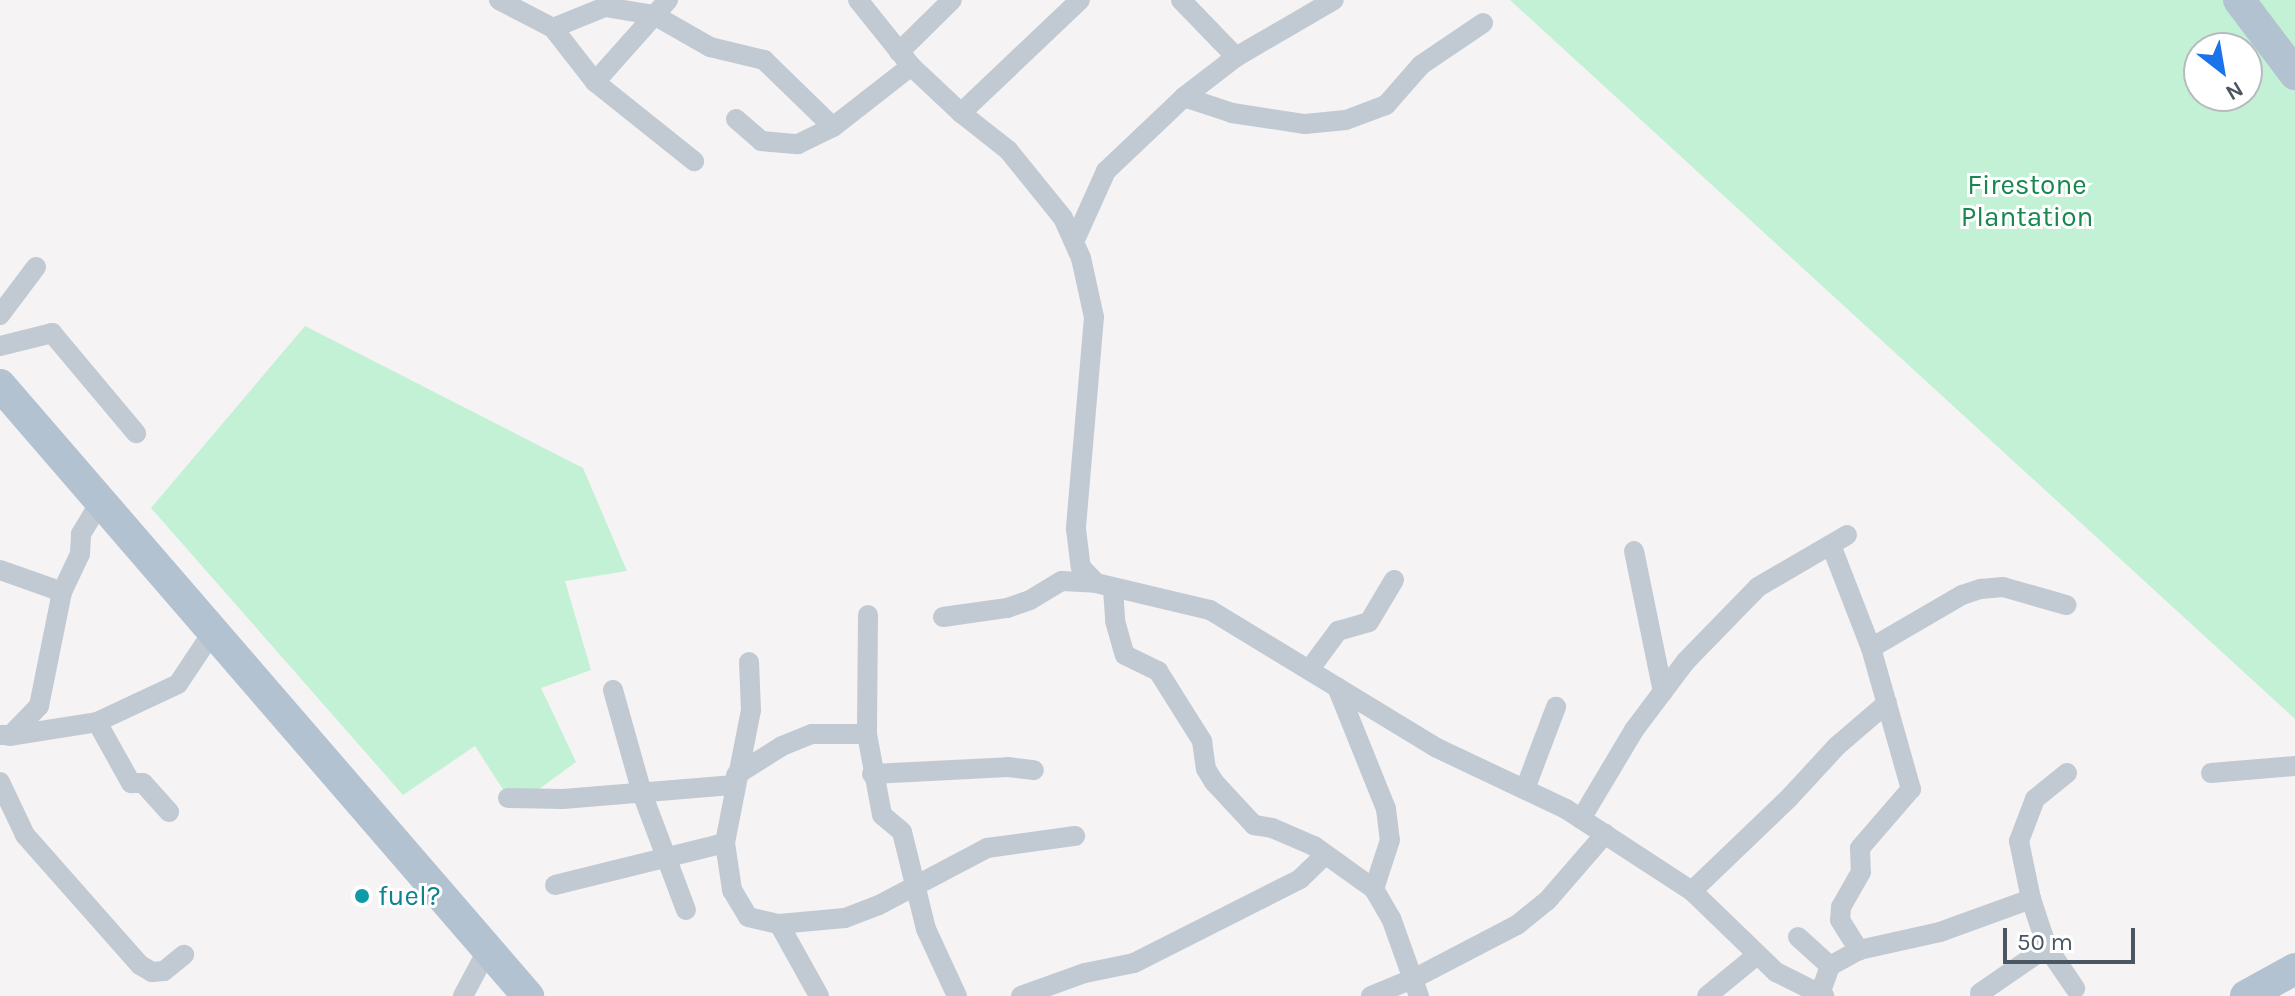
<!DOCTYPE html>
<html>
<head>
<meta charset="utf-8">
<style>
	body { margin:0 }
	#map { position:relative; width:2295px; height:996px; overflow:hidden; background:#f5f3f3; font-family:Karla,sans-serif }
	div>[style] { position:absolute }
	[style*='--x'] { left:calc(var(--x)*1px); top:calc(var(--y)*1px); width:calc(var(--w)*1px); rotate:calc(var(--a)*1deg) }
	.green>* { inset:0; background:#c3f1d5 }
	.street>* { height:20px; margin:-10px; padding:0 10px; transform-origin:10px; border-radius:10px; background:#c1cad2 }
	.primary>* { height:32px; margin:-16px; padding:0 16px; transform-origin:16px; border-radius:16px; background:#b3c2d1 }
	.dots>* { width:22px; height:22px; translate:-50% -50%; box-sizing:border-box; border:4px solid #fff; border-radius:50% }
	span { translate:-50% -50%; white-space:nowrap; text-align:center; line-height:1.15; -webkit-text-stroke:6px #fff; paint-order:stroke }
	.park-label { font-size:28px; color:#17864f }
	.culture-label { font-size:28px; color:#0d838f }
	.left { translate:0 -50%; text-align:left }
	.north { position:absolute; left:2183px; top:32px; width:80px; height:80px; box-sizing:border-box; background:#fff; border:2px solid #b7bbc0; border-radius:50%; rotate:149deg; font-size:22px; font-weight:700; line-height:32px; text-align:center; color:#4a5661 }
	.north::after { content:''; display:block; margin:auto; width:28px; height:36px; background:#1a73e8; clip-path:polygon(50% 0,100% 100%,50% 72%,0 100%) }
	.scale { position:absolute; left:2003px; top:928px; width:132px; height:36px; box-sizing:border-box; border:4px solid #4a5661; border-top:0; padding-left:10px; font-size:24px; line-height:28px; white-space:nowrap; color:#4a5661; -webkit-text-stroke:6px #fff; paint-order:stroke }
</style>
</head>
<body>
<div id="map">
	<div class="green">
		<i style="clip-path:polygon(evenodd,1510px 0,2295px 0,2295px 719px,1510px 0,2199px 48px,2247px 48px,2247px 96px,2199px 96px,2199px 48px)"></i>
		<i style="clip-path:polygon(305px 326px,583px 468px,627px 571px,565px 581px,591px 670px,541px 688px,576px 762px,539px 789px,504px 791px,475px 746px,403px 795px,151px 508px)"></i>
	</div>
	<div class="street">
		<i style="--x:499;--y:0;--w:61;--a:27.4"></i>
		<i style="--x:553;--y:28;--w:68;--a:52.1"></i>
		<i style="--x:595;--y:82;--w:127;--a:38.6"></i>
		<i style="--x:858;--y:0;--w:85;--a:51.2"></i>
		<i style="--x:911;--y:66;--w:69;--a:43.2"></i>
		<i style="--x:961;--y:113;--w:60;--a:38.2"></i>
		<i style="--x:1008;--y:150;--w:87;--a:51"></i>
		<i style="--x:1063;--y:218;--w:44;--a:65.8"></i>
		<i style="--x:1081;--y:258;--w:60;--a:77.6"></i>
		<i style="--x:1094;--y:317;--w:213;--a:94.9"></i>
		<i style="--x:1076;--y:529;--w:38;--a:83"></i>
		<i style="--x:1081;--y:567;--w:22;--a:47"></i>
		<i style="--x:1096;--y:583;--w:117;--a:13.3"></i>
		<i style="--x:1210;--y:610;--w:266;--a:31.3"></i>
		<i style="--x:1437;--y:748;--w:143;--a:25.3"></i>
		<i style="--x:1566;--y:809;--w:150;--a:33.1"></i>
		<i style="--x:1692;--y:891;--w:117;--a:44"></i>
		<i style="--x:1776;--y:972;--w:54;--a:26.6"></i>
		<i style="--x:1181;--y:0;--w:79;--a:46"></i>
		<i style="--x:553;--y:28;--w:56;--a:-22"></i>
		<i style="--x:605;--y:7;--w:50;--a:9.3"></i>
		<i style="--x:654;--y:15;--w:64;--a:29.7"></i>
		<i style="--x:710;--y:47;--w:56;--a:13.5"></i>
		<i style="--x:764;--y:60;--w:96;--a:44.2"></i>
		<i style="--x:899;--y:52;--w:74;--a:-44.5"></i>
		<i style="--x:595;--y:82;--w:110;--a:-48.3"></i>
		<i style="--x:1184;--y:97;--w:51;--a:18.4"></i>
		<i style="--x:1232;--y:113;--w:74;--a:8.6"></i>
		<i style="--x:1305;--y:124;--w:41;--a:-5.6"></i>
		<i style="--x:1346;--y:120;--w:43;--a:-20.6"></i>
		<i style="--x:1386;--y:105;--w:53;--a:-48.8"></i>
		<i style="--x:1421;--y:65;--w:75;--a:-34.1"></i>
		<i style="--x:961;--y:113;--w:164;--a:-43.5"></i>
		<i style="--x:736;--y:119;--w:33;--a:41"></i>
		<i style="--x:761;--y:141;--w:37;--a:5"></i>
		<i style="--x:798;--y:144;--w:39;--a:-26"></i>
		<i style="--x:833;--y:127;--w:99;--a:-38"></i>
		<i style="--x:1074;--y:242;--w:78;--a:-65.7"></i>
		<i style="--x:1106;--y:171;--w:108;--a:-43.5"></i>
		<i style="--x:1184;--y:97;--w:66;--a:-37.6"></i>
		<i style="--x:1236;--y:57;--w:113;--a:-30.2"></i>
		<i style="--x:0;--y:315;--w:60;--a:-53.1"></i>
		<i style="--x:0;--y:346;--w:54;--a:-14"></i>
		<i style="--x:52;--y:333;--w:131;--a:50"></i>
		<i style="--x:1831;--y:545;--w:110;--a:68.8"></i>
		<i style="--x:1871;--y:648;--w:147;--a:74.2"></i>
		<i style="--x:1911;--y:789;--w:78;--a:130.8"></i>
		<i style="--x:1860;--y:848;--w:24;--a:88"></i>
		<i style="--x:1861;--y:872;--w:40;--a:119.7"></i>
		<i style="--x:1841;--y:907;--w:13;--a:94"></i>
		<i style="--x:1840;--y:920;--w:36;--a:58"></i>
		<i style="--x:1634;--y:551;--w:144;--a:78.4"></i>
		<i style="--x:0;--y:570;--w:66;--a:19.5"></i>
		<i style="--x:1113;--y:589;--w:32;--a:86"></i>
		<i style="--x:1115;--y:621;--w:35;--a:74"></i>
		<i style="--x:1125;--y:655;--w:37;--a:26"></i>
		<i style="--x:1158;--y:671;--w:83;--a:57.8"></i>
		<i style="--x:1202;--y:741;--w:28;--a:82"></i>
		<i style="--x:1206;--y:769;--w:15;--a:58"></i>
		<i style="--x:1214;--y:782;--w:59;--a:47.1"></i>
		<i style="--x:1254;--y:825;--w:18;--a:9"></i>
		<i style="--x:1272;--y:828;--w:46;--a:23.2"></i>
		<i style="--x:1314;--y:846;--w:74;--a:35.6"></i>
		<i style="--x:1374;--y:889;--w:34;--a:60"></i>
		<i style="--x:1391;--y:918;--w:83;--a:70.3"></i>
		<i style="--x:868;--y:615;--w:119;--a:90.5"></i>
		<i style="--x:867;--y:734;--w:82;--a:79.5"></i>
		<i style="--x:882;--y:815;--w:26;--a:40"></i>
		<i style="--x:902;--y:832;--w:100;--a:76.1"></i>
		<i style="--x:926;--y:929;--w:74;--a:65.2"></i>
		<i style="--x:943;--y:617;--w:65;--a:-8"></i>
		<i style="--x:1007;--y:608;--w:24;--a:-19"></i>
		<i style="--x:1030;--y:600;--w:37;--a:-31"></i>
		<i style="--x:1062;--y:581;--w:34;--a:3"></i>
		<i style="--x:1871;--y:648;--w:105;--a:-30.2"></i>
		<i style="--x:1962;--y:595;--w:20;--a:-18"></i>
		<i style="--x:1981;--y:589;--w:22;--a:-5"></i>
		<i style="--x:2003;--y:587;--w:66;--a:15.9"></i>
		<i style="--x:749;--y:662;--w:48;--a:87.6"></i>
		<i style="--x:751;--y:710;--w:136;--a:101.1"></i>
		<i style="--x:725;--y:843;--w:48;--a:81.5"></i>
		<i style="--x:732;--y:890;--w:31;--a:59"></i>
		<i style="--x:748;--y:917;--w:32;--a:13"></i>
		<i style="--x:779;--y:924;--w:66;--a:-5.2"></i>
		<i style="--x:845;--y:918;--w:36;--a:-21"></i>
		<i style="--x:879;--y:905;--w:122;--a:-27.8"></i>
		<i style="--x:987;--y:848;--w:89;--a:-7.8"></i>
		<i style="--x:1309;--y:670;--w:49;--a:-53.4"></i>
		<i style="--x:1338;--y:631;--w:32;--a:-16"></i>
		<i style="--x:1369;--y:622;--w:49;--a:-59.2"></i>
		<i style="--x:1337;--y:687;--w:131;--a:68.1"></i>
		<i style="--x:1386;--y:809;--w:31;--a:83"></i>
		<i style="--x:1390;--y:840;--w:52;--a:108.1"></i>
		<i style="--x:613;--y:690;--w:107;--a:74.3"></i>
		<i style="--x:642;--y:793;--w:125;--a:69.4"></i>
		<i style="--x:97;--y:722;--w:70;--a:60.9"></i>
		<i style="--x:131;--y:783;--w:12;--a:0"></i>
		<i style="--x:143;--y:783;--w:39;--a:48"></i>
		<i style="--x:0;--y:735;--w:11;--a:0"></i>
		<i style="--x:11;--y:735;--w:40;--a:-46"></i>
		<i style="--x:39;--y:706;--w:116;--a:-78.6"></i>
		<i style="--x:62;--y:592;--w:42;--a:-64.7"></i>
		<i style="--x:80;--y:554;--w:20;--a:-87"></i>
		<i style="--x:81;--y:534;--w:37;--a:-59"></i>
		<i style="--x:9;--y:736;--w:89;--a:-9"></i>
		<i style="--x:97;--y:722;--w:89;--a:-25.1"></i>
		<i style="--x:178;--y:684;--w:61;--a:-56.3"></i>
		<i style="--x:2067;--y:773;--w:41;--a:140.9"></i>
		<i style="--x:2035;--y:799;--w:45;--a:110.9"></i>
		<i style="--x:2019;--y:841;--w:59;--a:78.3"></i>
		<i style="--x:2031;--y:899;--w:51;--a:71.6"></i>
		<i style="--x:2047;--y:947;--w:50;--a:55.7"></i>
		<i style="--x:2211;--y:773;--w:84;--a:-4.8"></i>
		<i style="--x:872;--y:774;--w:136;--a:-2.9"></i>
		<i style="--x:1008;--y:767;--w:26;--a:7"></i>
		<i style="--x:736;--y:775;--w:54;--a:-32.2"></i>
		<i style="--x:782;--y:746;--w:32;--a:-22"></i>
		<i style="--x:812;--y:734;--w:55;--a:0"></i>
		<i style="--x:0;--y:782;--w:59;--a:64.7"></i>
		<i style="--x:25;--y:835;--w:174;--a:48.5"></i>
		<i style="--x:140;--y:965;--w:14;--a:30"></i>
		<i style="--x:152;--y:972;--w:12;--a:-5"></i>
		<i style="--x:164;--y:971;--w:26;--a:-39"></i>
		<i style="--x:1525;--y:789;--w:88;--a:-69.3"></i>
		<i style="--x:508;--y:798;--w:55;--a:1"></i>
		<i style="--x:563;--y:799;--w:172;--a:-4.7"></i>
		<i style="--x:1581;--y:819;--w:104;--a:-59.2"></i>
		<i style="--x:1634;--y:730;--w:86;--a:-53"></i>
		<i style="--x:1686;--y:661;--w:103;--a:-45.8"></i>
		<i style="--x:1758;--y:587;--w:103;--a:-30.3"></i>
		<i style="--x:555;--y:885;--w:175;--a:-13.9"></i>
		<i style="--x:1692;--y:891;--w:134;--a:-43.8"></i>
		<i style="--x:1789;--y:798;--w:71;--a:-47.3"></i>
		<i style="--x:1837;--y:746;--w:66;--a:-40.7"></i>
		<i style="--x:779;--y:924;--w:82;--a:60.9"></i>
		<i style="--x:1798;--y:937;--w:43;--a:42.2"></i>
		<i style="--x:1821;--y:991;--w:27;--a:-70"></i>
		<i style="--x:1830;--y:966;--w:33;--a:-29"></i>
		<i style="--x:1859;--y:950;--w:83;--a:-12.5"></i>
		<i style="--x:1940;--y:932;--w:97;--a:-19.9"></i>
		<i style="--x:1980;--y:993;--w:81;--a:-34.5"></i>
		<i style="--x:463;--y:996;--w:51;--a:-61.9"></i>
		<i style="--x:1021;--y:996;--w:68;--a:-19.8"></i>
		<i style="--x:1085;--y:973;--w:50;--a:-11.5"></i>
		<i style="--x:1134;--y:963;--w:186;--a:-26.8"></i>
		<i style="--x:1300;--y:879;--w:35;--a:-44"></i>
		<i style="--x:1371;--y:996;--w:48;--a:-22.2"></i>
		<i style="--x:1415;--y:978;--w:115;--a:-27.5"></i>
		<i style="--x:1517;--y:925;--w:38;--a:-39"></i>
		<i style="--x:1547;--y:901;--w:89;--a:-49.1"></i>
		<i style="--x:1707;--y:996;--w:65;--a:-39.4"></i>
	</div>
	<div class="primary">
		<i style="--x:2239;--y:0;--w:93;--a:52.9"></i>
		<i style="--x:0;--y:385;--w:808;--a:49.17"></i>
		<i style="--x:2246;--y:996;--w:56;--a:-28.9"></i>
	</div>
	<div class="dots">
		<i style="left:362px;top:896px;background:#0f9aa8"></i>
	</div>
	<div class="park-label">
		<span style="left:2027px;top:201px">Firestone<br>Plantation</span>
	</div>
	<div class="culture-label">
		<span class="left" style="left:378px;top:896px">fuel?</span>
	</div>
	<div class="north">N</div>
	<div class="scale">50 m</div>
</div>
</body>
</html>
